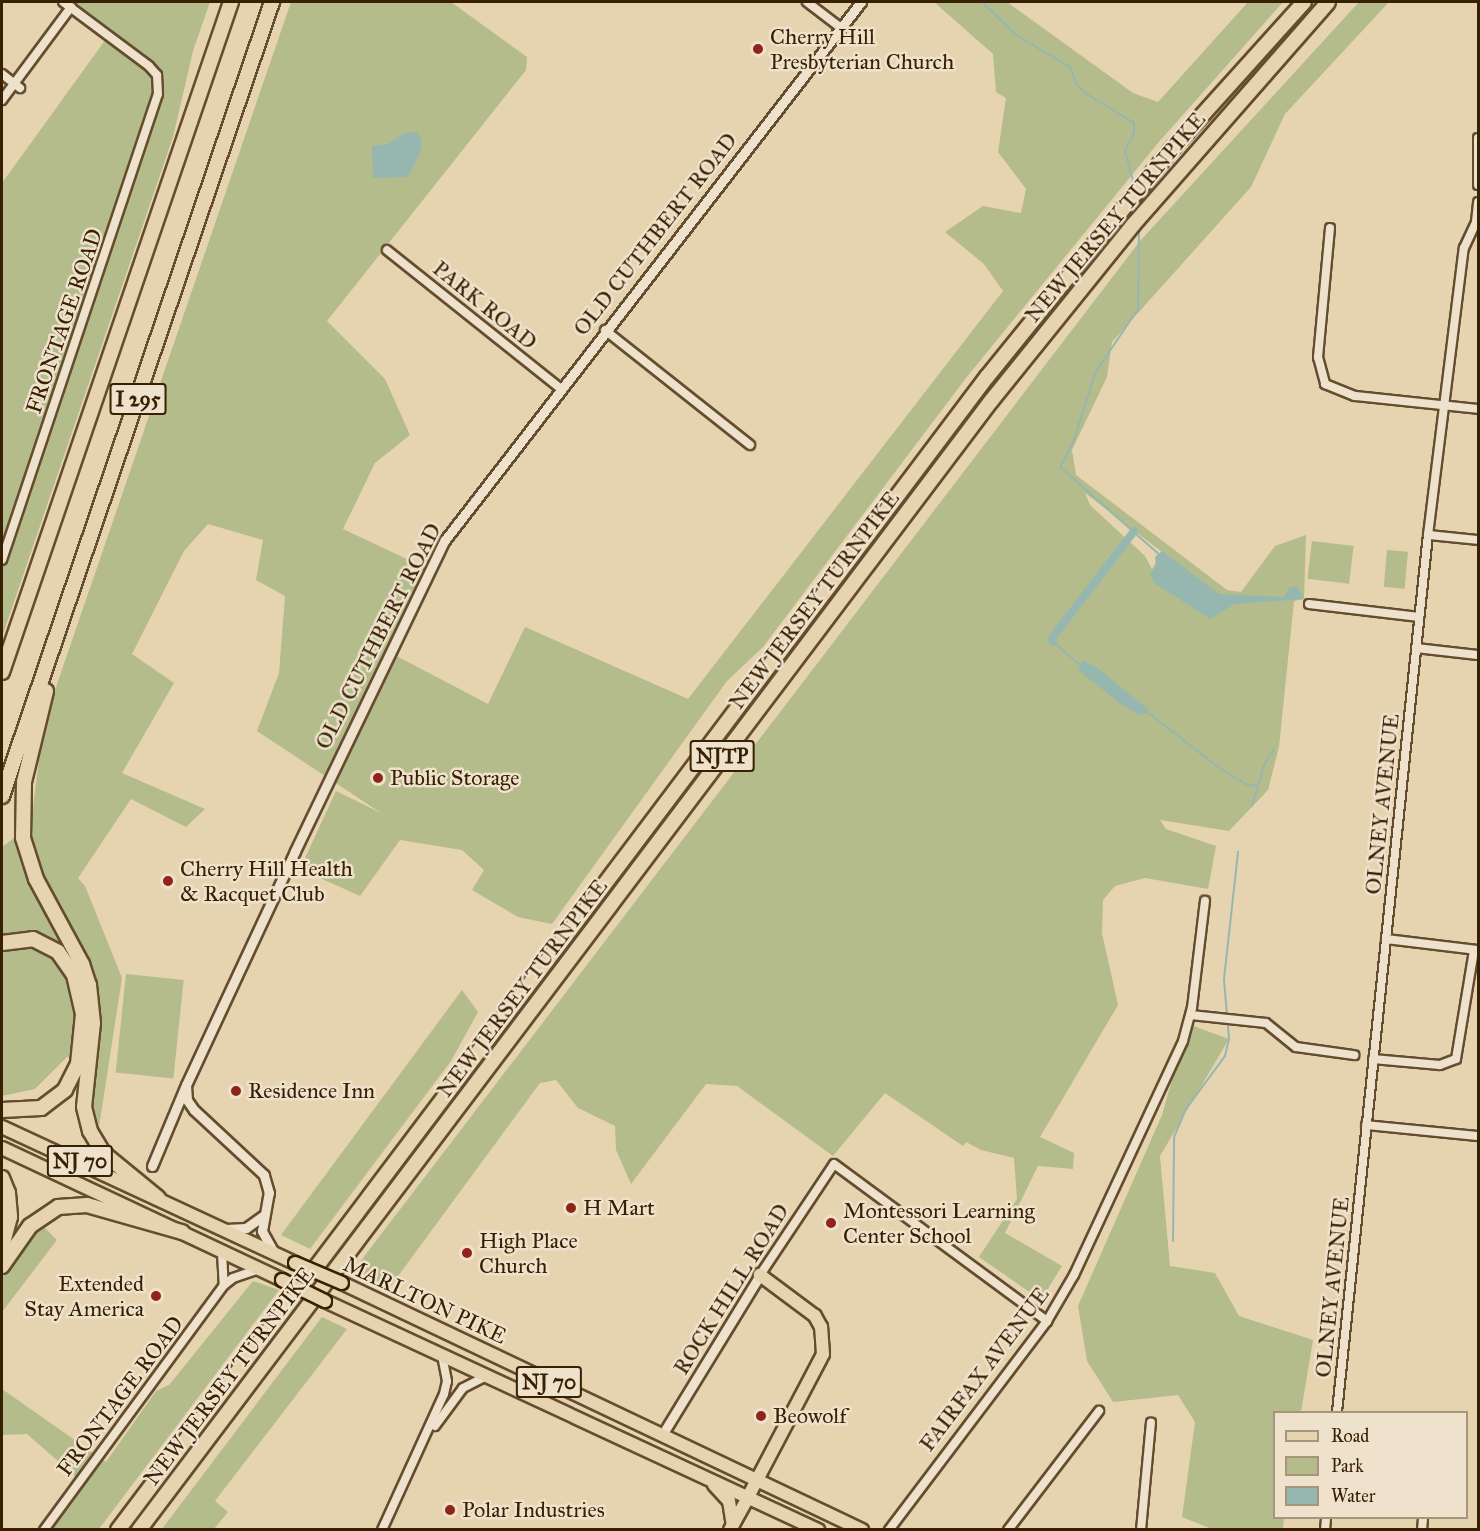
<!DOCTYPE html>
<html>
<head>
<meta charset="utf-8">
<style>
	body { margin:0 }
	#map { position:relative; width:1480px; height:1531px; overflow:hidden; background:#e6d3b0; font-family:"IM FELL Great Primer",serif }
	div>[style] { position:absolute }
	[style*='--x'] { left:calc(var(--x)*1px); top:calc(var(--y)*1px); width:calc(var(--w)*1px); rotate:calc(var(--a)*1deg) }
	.green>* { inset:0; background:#b4bc8c; transform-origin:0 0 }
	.water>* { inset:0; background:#96b7af }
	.stream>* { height:2px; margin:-1px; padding:0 1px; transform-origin:1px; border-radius:1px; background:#96b7af }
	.canal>* { height:8px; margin:-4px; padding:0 4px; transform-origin:4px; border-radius:4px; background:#96b7af }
	.roads { filter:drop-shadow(2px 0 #644d2e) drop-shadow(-2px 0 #644d2e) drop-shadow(0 2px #644d2e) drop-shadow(0 -2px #644d2e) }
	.minor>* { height:8px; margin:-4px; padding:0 4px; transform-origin:4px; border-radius:4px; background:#efe2cc }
	.tertiary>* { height:9px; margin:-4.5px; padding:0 4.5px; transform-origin:4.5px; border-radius:4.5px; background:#efe2cc }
	.primary>* { height:12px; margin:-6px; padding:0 6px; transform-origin:6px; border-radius:6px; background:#e6d3b0 }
	.trunk>* { height:12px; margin:-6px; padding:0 6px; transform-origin:6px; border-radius:6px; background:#e6d3b0 }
	.motorway>* { height:14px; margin:-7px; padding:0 7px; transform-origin:7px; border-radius:7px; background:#e6d3b0 }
	.bridges { filter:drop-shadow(2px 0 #382002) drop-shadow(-2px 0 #382002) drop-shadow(0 2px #382002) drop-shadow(0 -2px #382002) }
	.trunk-bridge>* { height:12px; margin:-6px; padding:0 6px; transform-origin:6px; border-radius:6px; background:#e6d3b0 }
	.dots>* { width:16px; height:16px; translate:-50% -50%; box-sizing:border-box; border:3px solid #efe2cc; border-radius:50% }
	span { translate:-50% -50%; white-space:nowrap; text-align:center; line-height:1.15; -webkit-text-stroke:5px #efe2cc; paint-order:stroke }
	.shield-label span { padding:2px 4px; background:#efe2cc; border:2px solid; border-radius:4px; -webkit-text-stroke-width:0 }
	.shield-label { font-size:21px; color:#382002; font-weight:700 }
	.poi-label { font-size:22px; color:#382002 }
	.left { translate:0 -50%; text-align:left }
	.right { translate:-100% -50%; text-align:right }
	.street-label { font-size:22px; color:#382002 }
	.frame { position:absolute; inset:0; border:3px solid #382002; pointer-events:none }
	.legend { position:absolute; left:1273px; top:1411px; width:195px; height:108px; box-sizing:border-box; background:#efe2cc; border:2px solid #a6947b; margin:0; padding:8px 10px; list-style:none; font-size:18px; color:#382002 }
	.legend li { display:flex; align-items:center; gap:12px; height:30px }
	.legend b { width:30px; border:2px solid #a6947b }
</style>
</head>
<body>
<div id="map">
	<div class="green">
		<i style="clip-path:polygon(69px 2px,210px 2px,193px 51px,173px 137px,2px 637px,2px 183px,111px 32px)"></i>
		<i style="clip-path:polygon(291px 2px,451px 2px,527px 57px,526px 70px,327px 321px,385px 379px,410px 435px,375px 463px,343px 529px,428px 569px,389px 652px,488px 704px,525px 627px,688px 699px,1003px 291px,984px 264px,945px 232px,983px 206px,1021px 213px,1026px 189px,998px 152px,1006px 98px,996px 92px,993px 54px,934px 2px,1007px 2px,1133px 93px,1158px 102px,1248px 2px,1283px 2px,1158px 143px,966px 378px,763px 647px,727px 681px,552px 924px,518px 917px,472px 890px,484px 870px,462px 850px,400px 840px,360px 896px,300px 869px,336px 791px,381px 813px,257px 731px,279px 673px,285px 596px,256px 580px,263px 540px,208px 524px,184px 551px,132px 654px,174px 683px,122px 773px,205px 809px,186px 827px,131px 799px,78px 878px,85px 886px,122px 978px,99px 1127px,68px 1056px,35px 1089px,2px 1096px,2px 847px,31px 825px,43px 725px)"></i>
		<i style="clip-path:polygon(evenodd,1359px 2px,1389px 2px,1285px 114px,1251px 187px,1112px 342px,1107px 377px,1072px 450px,1076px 475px,1227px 590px,1241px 592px,1275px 546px,1306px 535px,1304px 599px,1294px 601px,1279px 747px,1268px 790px,1229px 831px,1160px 820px,1166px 829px,1216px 846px,1208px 889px,1145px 878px,1115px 886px,1103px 900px,1102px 933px,1118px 1005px,1040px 1137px,1074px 1153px,1073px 1169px,1038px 1166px,1005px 1233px,1062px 1266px,1041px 1300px,979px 1257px,1017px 1199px,1014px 1158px,981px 1150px,966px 1142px,963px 1146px,885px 1093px,833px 1156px,737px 1086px,706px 1084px,631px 1184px,616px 1150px,615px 1126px,578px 1108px,556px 1080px,540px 1083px,390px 1287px,353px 1271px,1140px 241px,1359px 2px,1085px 493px,1162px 552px,1152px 569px,1145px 556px,1090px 505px,1085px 493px)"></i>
		<i style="left:1312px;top:541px;width:42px;height:38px;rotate:7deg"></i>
		<i style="left:1387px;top:550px;width:21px;height:37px;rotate:5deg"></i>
		<i style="left:126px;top:974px;width:58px;height:99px;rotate:6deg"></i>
		<i style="clip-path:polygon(462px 990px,478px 1012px,451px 1061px,310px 1249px,281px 1235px)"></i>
		<i style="clip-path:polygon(1188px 1024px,1229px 1039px,1160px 1156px,1170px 1266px,1215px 1273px,1239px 1316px,1313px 1340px,1301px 1412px,1274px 1412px,1274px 1518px,1284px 1518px,1283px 1529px,1212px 1529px,1182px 1517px,1195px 1422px,1178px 1395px,1113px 1402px,1087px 1361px,1078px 1306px,1162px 1115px)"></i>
		<i style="clip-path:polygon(2px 1203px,12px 1267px,42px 1225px,57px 1240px,2px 1312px)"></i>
		<i style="clip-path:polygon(253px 1281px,279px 1290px,99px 1529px,49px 1529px,83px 1483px,27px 1434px,2px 1435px,2px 1389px,106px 1462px,156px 1391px,169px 1385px)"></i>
		<i style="clip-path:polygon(322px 1317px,347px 1329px,215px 1501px,228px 1512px,214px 1529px,162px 1529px)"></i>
	</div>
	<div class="water">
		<i style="clip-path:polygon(416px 132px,421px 137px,421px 151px,408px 177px,373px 178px,372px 146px,388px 144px,404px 133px)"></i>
		<i style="clip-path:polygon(1162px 551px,1219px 594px,1284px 597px,1290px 587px,1298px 587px,1304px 599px,1235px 604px,1210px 619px,1154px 583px,1150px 573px,1156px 566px,1155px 557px)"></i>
		<i style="clip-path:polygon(1082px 661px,1095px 666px,1149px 710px,1147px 713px,1139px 715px,1121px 704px,1078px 670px)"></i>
	</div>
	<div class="stream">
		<i style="--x:982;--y:2;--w:47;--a:44.1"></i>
		<i style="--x:1016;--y:35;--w:63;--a:30.7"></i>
		<i style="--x:1070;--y:67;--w:19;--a:69"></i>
		<i style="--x:1077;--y:85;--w:13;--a:42"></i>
		<i style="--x:1087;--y:94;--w:55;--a:31.7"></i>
		<i style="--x:1134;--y:123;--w:10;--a:90"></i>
		<i style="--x:1134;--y:133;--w:20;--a:117"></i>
		<i style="--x:1125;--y:151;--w:31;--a:75"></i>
		<i style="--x:1139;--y:232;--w:77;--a:90.7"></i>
		<i style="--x:1138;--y:309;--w:77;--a:123.9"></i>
		<i style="--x:1095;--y:373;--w:70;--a:107.4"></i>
		<i style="--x:1074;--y:440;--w:30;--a:117"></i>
		<i style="--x:1060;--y:467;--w:135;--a:41.4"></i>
		<i style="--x:1053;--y:642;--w:35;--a:40"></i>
		<i style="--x:1146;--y:711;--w:91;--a:37.9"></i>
		<i style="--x:1218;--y:767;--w:32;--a:32"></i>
		<i style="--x:1245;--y:784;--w:12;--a:9"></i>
		<i style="--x:1252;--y:806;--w:43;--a:-73.7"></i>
		<i style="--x:1264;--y:765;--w:19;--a:-58"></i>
		<i style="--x:1173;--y:1241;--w:104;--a:-89.4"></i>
		<i style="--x:1174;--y:1137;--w:30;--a:-67"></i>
		<i style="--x:1186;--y:1109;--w:66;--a:-53.7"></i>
		<i style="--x:1225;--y:1056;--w:17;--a:-77"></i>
		<i style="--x:1229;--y:1039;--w:60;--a:-94.8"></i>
		<i style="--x:1224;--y:979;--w:128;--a:-83.7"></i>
	</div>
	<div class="canal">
		<i style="--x:1053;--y:642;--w:4;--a:-104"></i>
		<i style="--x:1052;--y:638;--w:135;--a:-52.5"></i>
	</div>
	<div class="roads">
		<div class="minor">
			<i style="--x:807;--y:2;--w:43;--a:37.4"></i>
			<i style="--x:2;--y:74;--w:23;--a:38"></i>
			<i style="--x:2;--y:100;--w:116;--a:-53.4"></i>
			<i style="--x:1478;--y:138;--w:47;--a:90"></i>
			<i style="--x:1330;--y:228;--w:130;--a:95.3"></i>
			<i style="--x:1318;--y:357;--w:28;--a:75"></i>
			<i style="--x:1325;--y:384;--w:32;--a:22"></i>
			<i style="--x:1355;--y:396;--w:124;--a:6"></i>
			<i style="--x:387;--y:250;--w:221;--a:38.6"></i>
			<i style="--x:605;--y:330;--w:185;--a:38.4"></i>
			<i style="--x:1428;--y:535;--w:50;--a:5.7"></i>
			<i style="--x:2;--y:560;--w:491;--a:-71.5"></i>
			<i style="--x:158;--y:94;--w:19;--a:-93"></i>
			<i style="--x:157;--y:75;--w:12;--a:-132"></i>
			<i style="--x:149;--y:66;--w:107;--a:-143.3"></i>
			<i style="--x:1309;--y:604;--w:111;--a:6.7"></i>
			<i style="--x:1416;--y:648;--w:62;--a:6.4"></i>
			<i style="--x:1386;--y:939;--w:92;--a:6.9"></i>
			<i style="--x:1191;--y:1015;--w:75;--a:6.1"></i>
			<i style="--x:1266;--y:1023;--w:38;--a:39"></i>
			<i style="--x:1296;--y:1047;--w:59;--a:7.9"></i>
			<i style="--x:1373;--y:1059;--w:67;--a:5.1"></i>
			<i style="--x:1440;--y:1065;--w:17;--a:-21"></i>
			<i style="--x:1456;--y:1059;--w:110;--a:-80.6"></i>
			<i style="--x:1366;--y:1125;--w:113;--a:5.6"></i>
			<i style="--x:222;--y:1252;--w:33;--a:87"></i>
			<i style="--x:760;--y:1275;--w:133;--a:-56.3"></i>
			<i style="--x:834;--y:1164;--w:265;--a:36.4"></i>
			<i style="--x:1337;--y:1412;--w:882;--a:-84.08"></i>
			<i style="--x:1428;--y:535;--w:289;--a:-82.9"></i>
			<i style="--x:1464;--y:248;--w:29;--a:-65"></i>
			<i style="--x:1476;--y:222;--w:20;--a:-84"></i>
			<i style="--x:435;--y:1426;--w:47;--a:-53.6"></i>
			<i style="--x:463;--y:1388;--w:27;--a:-27"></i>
			<i style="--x:44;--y:1530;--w:304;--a:-53.7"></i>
			<i style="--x:224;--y:1285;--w:11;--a:-38"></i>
			<i style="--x:233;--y:1278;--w:28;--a:-19"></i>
			<i style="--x:382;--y:1530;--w:149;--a:-65.5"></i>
			<i style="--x:444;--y:1394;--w:13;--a:-77"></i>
			<i style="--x:447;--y:1381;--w:26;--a:-101"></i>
			<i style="--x:889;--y:1530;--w:262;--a:-52.9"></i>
			<i style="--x:1047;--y:1321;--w:53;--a:-59.6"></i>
			<i style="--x:1074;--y:1275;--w:258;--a:-65"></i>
			<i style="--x:1183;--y:1041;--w:34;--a:-75"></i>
			<i style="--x:1192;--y:1008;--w:108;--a:-83.1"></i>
			<i style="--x:1008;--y:1530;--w:150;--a:-52.6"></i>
			<i style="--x:1141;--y:1530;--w:108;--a:-84.7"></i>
			<i style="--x:1325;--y:1530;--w:12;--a:-85"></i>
			<i style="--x:1422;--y:1530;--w:12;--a:-85"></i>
		</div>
		<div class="tertiary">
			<i style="--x:152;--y:1166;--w:86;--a:-67.3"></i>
			<i style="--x:226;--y:1229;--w:20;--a:-3"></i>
			<i style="--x:246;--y:1228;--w:22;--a:-36"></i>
			<i style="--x:273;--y:1251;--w:23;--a:-119"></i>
			<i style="--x:262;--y:1231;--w:39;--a:-80"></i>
			<i style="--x:269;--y:1193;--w:19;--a:-106"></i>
			<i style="--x:264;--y:1175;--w:96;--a:-137.1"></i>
			<i style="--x:194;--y:1110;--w:12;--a:-125"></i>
			<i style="--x:187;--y:1100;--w:15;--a:-94"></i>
			<i style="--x:186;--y:1085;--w:258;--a:-65"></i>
			<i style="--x:295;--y:851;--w:345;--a:-64.3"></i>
			<i style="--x:445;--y:540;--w:680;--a:-52.29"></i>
			<i style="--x:662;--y:1435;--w:188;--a:-58.5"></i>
		</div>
		<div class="primary">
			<i style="--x:730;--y:1530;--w:38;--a:-61"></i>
		</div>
		<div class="trunk">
			<i style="--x:2;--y:1127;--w:323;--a:24.9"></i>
			<i style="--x:2;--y:1148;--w:310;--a:25.2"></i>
			<i style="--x:342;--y:1283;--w:576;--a:25.41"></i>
			<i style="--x:325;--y:1301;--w:544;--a:24.92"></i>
			<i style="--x:714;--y:1485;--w:22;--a:47"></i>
			<i style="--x:729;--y:1501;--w:24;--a:81"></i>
			<i style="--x:748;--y:1497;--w:161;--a:-62.3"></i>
			<i style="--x:823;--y:1354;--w:27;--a:-94"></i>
			<i style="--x:821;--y:1327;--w:13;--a:-119"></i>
			<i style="--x:815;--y:1316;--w:69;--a:-143.3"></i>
		</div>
		<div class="motorway">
			<i style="--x:2;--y:672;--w:708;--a:-71.13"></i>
			<i style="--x:46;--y:691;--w:94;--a:103.6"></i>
			<i style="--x:24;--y:782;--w:56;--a:91"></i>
			<i style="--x:23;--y:838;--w:43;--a:72.4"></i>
			<i style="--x:36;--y:879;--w:97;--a:61.6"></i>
			<i style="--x:82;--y:964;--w:22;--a:72"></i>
			<i style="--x:89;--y:985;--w:38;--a:84"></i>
			<i style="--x:93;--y:1023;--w:84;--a:96.1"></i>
			<i style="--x:84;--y:1107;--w:25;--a:76"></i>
			<i style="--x:90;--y:1131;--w:26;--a:59"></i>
			<i style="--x:103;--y:1153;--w:71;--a:39.3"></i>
			<i style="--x:2;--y:796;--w:839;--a:-71.22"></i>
			<i style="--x:2;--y:943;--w:31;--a:-7"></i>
			<i style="--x:33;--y:939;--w:28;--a:27"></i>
			<i style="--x:58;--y:952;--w:28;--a:55"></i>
			<i style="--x:74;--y:975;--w:40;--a:77"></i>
			<i style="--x:83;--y:1014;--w:50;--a:95.7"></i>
			<i style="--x:78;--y:1064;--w:29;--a:117"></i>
			<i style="--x:65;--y:1090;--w:30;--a:143"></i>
			<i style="--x:41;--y:1108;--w:39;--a:177"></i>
			<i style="--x:2;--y:1178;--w:16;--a:68"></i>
			<i style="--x:8;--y:1193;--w:24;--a:85"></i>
			<i style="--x:10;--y:1217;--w:30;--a:105"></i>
			<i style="--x:2;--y:1266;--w:49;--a:-55"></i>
			<i style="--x:30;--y:1226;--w:34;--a:-34"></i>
			<i style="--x:58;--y:1207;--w:29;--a:-4"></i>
			<i style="--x:87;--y:1205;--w:99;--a:15.9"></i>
			<i style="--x:118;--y:1530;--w:1444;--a:-53"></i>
			<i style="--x:987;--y:377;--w:291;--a:-51"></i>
			<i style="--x:1170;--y:151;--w:200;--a:-48"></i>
			<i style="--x:139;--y:1530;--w:1414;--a:-52.96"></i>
			<i style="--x:991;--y:401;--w:226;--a:-51.1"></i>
			<i style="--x:1133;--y:225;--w:296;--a:-48.8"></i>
		</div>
	</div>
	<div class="bridges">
		<div class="trunk-bridge">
			<i style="--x:295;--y:1263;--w:51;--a:23.1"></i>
			<i style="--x:282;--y:1280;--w:48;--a:26"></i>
		</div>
	</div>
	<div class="dots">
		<i style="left:758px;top:49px;background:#8f2418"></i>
		<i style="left:378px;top:778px;background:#8f2418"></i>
		<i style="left:168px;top:881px;background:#8f2418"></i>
		<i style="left:236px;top:1091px;background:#8f2418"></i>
		<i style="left:571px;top:1208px;background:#8f2418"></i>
		<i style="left:831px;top:1223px;background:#8f2418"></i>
		<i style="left:467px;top:1253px;background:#8f2418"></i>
		<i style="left:156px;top:1296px;background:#8f2418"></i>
		<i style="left:761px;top:1416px;background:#8f2418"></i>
		<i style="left:450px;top:1510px;background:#8f2418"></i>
	</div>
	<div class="shield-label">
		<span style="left:138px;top:399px">I 295</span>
		<span style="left:722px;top:756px">NJTP</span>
		<span style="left:80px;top:1161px">NJ 70</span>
		<span style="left:549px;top:1382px">NJ 70</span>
	</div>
	<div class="poi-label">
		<span class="left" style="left:770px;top:49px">Cherry Hill<br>Presbyterian Church</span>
		<span class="left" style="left:390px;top:778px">Public Storage</span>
		<span class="left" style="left:180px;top:881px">Cherry Hill Health<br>&amp; Racquet Club</span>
		<span class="left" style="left:248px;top:1091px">Residence Inn</span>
		<span class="left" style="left:583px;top:1208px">H Mart</span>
		<span class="left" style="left:843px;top:1223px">Montessori Learning<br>Center School</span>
		<span class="left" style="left:479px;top:1253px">High Place<br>Church</span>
		<span class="right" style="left:144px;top:1296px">Extended<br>Stay America</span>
		<span class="left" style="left:773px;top:1416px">Beowolf</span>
		<span class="left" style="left:462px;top:1510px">Polar Industries</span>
	</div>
	<div class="street-label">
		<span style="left:1115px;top:217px;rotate:-50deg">NEW JERSEY TURNPIKE</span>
		<span style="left:655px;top:234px;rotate:-52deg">OLD CUTHBERT ROAD</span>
		<span style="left:485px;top:305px;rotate:39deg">PARK ROAD</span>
		<span style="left:64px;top:321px;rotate:-71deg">FRONTAGE ROAD</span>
		<span style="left:814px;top:600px;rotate:-53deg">NEW JERSEY TURNPIKE</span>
		<span style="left:378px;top:636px;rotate:-63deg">OLD CUTHBERT ROAD</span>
		<span style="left:1382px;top:804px;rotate:-84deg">OLNEY AVENUE</span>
		<span style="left:522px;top:988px;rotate:-53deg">NEW JERSEY TURNPIKE</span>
		<span style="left:1332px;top:1287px;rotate:-84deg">OLNEY AVENUE</span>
		<span style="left:731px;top:1289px;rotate:-58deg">ROCK HILL ROAD</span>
		<span style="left:425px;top:1300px;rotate:25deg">MARLTON PIKE</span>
		<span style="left:984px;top:1369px;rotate:-53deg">FAIRFAX AVENUE</span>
		<span style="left:229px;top:1376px;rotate:-53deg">NEW JERSEY TURNPIKE</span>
		<span style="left:120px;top:1396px;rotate:-53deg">FRONTAGE ROAD</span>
	</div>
	<div class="frame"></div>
	<ul class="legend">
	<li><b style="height:8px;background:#e6d3b0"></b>Road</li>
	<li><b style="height:16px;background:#b4bc8c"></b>Park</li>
	<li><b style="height:16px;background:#96b7af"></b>Water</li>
	</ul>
</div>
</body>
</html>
